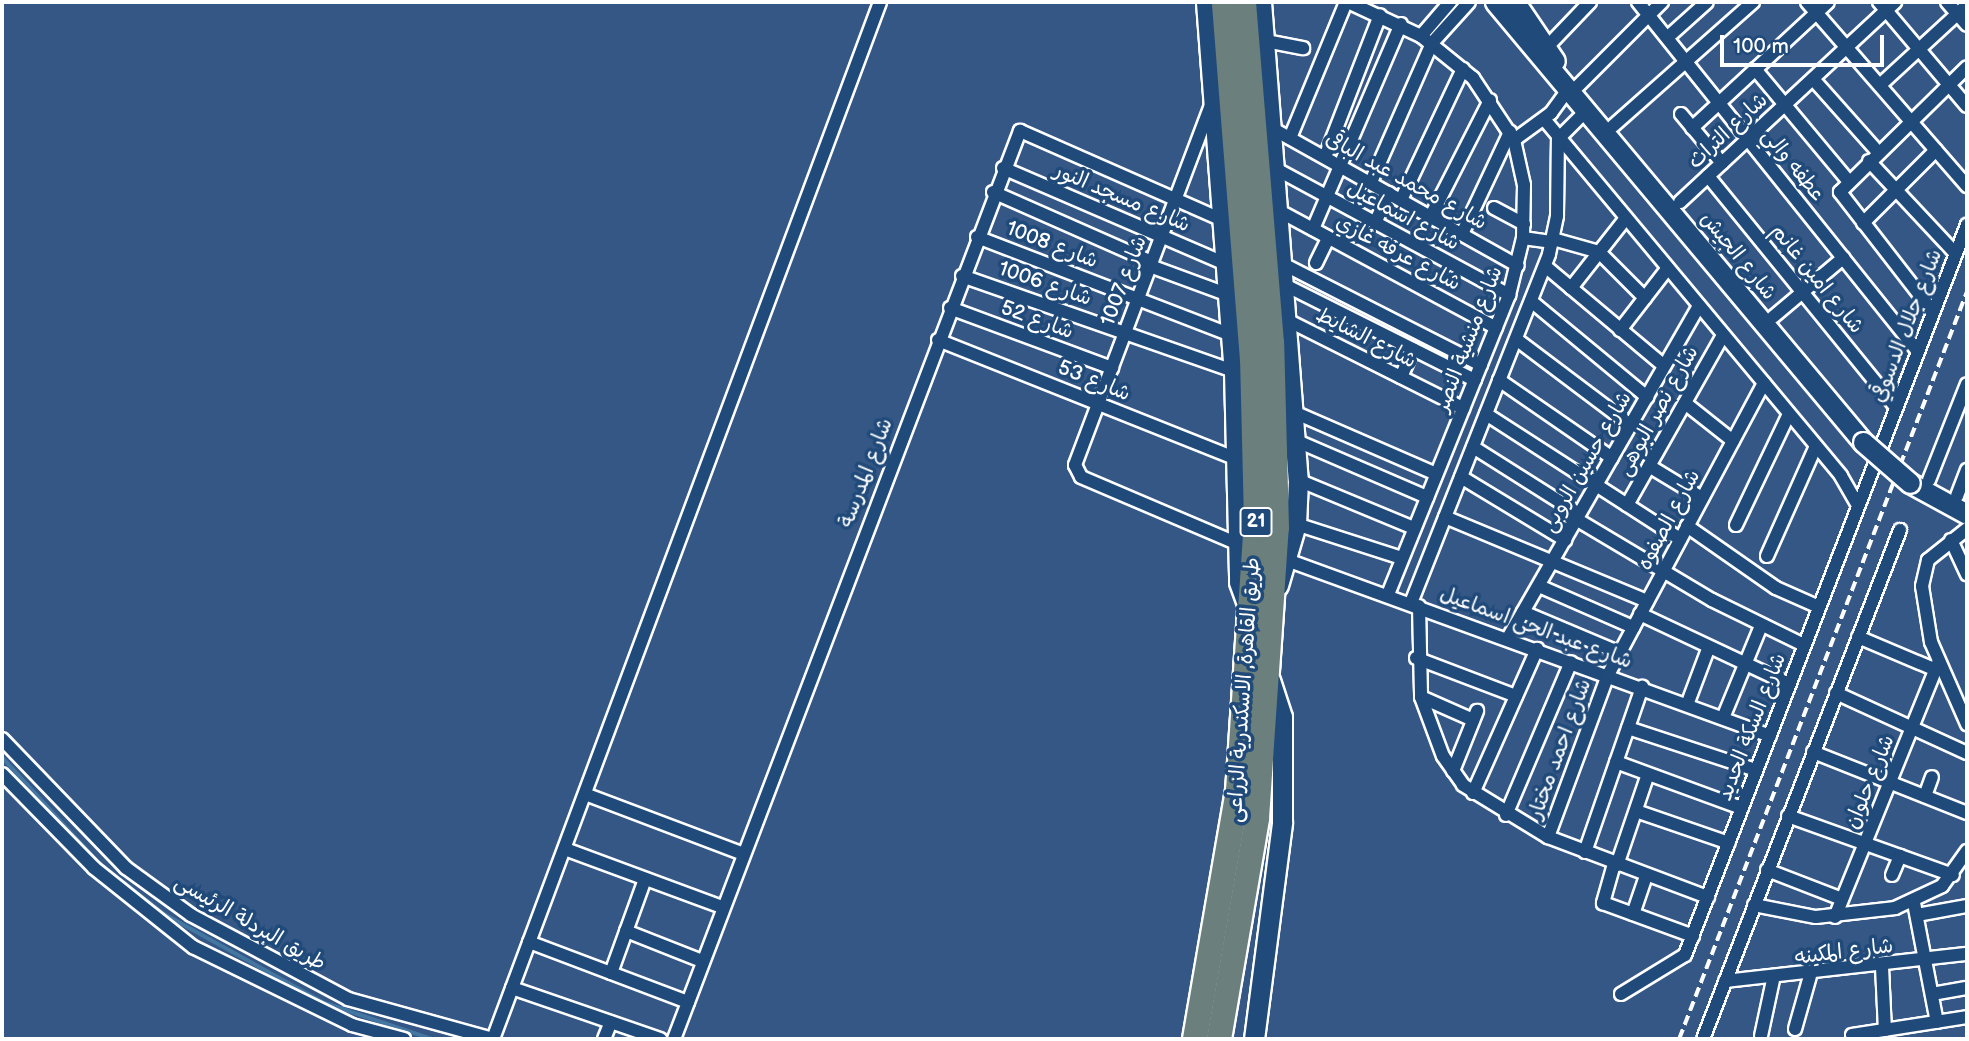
<!DOCTYPE html>
<html>
<head>
<meta charset="utf-8">
<style>
	body { margin:0 }
	#map { position:relative; width:1969px; height:1041px; overflow:hidden; background:#355785; font-family:"Balsamiq Sans","Playpen Sans Arabic",sans-serif }
	div>[style] { position:absolute }
	[style*='--x'] { left:calc(var(--x)*1px); top:calc(var(--y)*1px); width:calc(var(--w)*1px); rotate:calc(var(--a)*1deg) }
	.stream>* { height:3.5px; margin:-1.75px; padding:0 1.75px; transform-origin:1.75px; border-radius:1.75px; background:#4376a0 }
	.roads { filter:drop-shadow(2px 0 #fff) drop-shadow(-2px 0 #fff) drop-shadow(0 2px #fff) drop-shadow(0 -2px #fff) }
	.street>* { height:12px; margin:-6px; padding:0 6px; transform-origin:6px; border-radius:6px; background:#1f4a7a }
	.secondary>* { height:19px; margin:-9.5px; padding:0 9.5px; transform-origin:9.5px; border-radius:9.5px; background:#1f4a7a }
	.highway>* { height:24px; margin:-12px; padding:0 12px; transform-origin:12px; border-radius:12px; background:#6b7f7c }
	.rail>* { height:3.5px; margin-top:-1.75px; transform-origin:0; background:repeating-linear-gradient(90deg,#fff 0 10px,transparent 0 15px) }
	.bridges { filter:drop-shadow(2px 0 #fff) drop-shadow(-2px 0 #fff) drop-shadow(0 2px #fff) drop-shadow(0 -2px #fff) }
	.secondary-bridge>* { height:19px; margin:-9.5px; padding:0 9.5px; transform-origin:9.5px; border-radius:9.5px; background:#1f4a7a }
	span { translate:-50% -50%; white-space:nowrap; text-align:center; line-height:1.15; -webkit-text-stroke:7px #1f4a7a; paint-order:stroke }
	.shield-label span { padding:2px 5px; background:#1f4a7a; border:2px solid; border-radius:5px; -webkit-text-stroke-width:0 }
	.shield-label { font-size:19px; color:#fff; font-weight:700 }
	.street-label { font-size:21px; color:#fff }
	.frame { position:absolute; inset:0; border:4px solid #fff; pointer-events:none }
	.scale { position:absolute; left:1720px; top:35px; width:164px; height:32px; box-sizing:border-box; border:4px solid #fff; border-top:0; padding-left:9px; font-size:21px; line-height:24px; white-space:nowrap; color:#fff; -webkit-text-stroke:5px #1f4a7a; paint-order:stroke }
</style>
</head>
<body>
<div id="map">
	<div class="stream">
		<i style="--x:2;--y:757;--w:145;--a:47.5"></i>
		<i style="--x:100;--y:864;--w:83;--a:37.7"></i>
		<i style="--x:166;--y:915;--w:182;--a:29"></i>
		<i style="--x:325;--y:1003;--w:113;--a:18.6"></i>
	</div>
	<div class="roads">
		<div class="street">
			<i style="--x:1348;--y:2;--w:81;--a:25"></i>
			<i style="--x:1421;--y:36;--w:67;--a:38.9"></i>
			<i style="--x:1473;--y:78;--w:74;--a:56.5"></i>
			<i style="--x:1514;--y:140;--w:46;--a:77.5"></i>
			<i style="--x:1524;--y:185;--w:53;--a:91.1"></i>
			<i style="--x:1523;--y:238;--w:59;--a:103.8"></i>
			<i style="--x:1509;--y:295;--w:323;--a:112"></i>
			<i style="--x:1638;--y:2;--w:448;--a:51.3"></i>
			<i style="--x:1807;--y:2;--w:244;--a:49"></i>
			<i style="--x:1879;--y:2;--w:136;--a:49.8"></i>
			<i style="--x:1947;--y:2;--w:30;--a:49"></i>
			<i style="--x:1421;--y:36;--w:45;--a:-49.5"></i>
			<i style="--x:1668;--y:37;--w:52;--a:-41.9"></i>
			<i style="--x:1266;--y:41;--w:38;--a:11"></i>
			<i style="--x:1546;--y:48;--w:64;--a:-46.3"></i>
			<i style="--x:1755;--y:69;--w:147;--a:50.2"></i>
			<i style="--x:1813;--y:79;--w:99;--a:48.3"></i>
			<i style="--x:1880;--y:85;--w:118;--a:-42.6"></i>
			<i style="--x:1578;--y:86;--w:119;--a:-45"></i>
			<i style="--x:1211;--y:105;--w:385;--a:110.7"></i>
			<i style="--x:1075;--y:465;--w:13;--a:63"></i>
			<i style="--x:1081;--y:477;--w:171;--a:23.1"></i>
			<i style="--x:1681;--y:114;--w:64;--a:50.1"></i>
			<i style="--x:1544;--y:119;--w:464;--a:50.2"></i>
			<i style="--x:1841;--y:476;--w:34;--a:60"></i>
			<i style="--x:1613;--y:126;--w:187;--a:-41.5"></i>
			<i style="--x:1692;--y:128;--w:185;--a:-42.8"></i>
			<i style="--x:1275;--y:130;--w:278;--a:29.2"></i>
			<i style="--x:1290;--y:138;--w:147;--a:-67.6"></i>
			<i style="--x:1514;--y:140;--w:46;--a:-36.1"></i>
			<i style="--x:1551;--y:113;--w:27;--a:-54"></i>
			<i style="--x:1325;--y:157;--w:152;--a:-68.8"></i>
			<i style="--x:1869;--y:161;--w:127;--a:46.9"></i>
			<i style="--x:1003;--y:168;--w:243;--a:23.3"></i>
			<i style="--x:1278;--y:170;--w:263;--a:28.4"></i>
			<i style="--x:1708;--y:176;--w:298;--a:50.9"></i>
			<i style="--x:1371;--y:182;--w:152;--a:-66.3"></i>
			<i style="--x:1432;--y:43;--w:55;--a:-47.9"></i>
			<i style="--x:993;--y:192;--w:174;--a:23.8"></i>
			<i style="--x:1401;--y:200;--w:145;--a:-64.7"></i>
			<i style="--x:1680;--y:202;--w:294;--a:-42.9"></i>
			<i style="--x:1494;--y:208;--w:34;--a:28"></i>
			<i style="--x:1281;--y:212;--w:244;--a:28.3"></i>
			<i style="--x:1431;--y:216;--w:130;--a:-63"></i>
			<i style="--x:1375;--y:223;--w:33;--a:-65"></i>
			<i style="--x:1863;--y:223;--w:103;--a:-45"></i>
			<i style="--x:1313;--y:229;--w:223;--a:-66.8"></i>
			<i style="--x:1462;--y:234;--w:113;--a:-64.8"></i>
			<i style="--x:977;--y:237;--w:272;--a:21.1"></i>
			<i style="--x:1523;--y:238;--w:30;--a:8"></i>
			<i style="--x:1553;--y:239;--w:48;--a:15.8"></i>
			<i style="--x:1599;--y:252;--w:65;--a:45"></i>
			<i style="--x:1316;--y:263;--w:28;--a:-64"></i>
			<i style="--x:1285;--y:265;--w:220;--a:27"></i>
			<i style="--x:1150;--y:266;--w:84;--a:20.2"></i>
			<i style="--x:1545;--y:266;--w:155;--a:40"></i>
			<i style="--x:962;--y:276;--w:288;--a:19.3"></i>
			<i style="--x:1287;--y:286;--w:210;--a:26.6"></i>
			<i style="--x:1571;--y:288;--w:89;--a:-51.8"></i>
			<i style="--x:1531;--y:301;--w:151;--a:39.6"></i>
			<i style="--x:950;--y:308;--w:173;--a:20.3"></i>
			<i style="--x:1933;--y:312;--w:152;--a:-127.8"></i>
			<i style="--x:1840;--y:192;--w:178;--a:-44.5"></i>
			<i style="--x:1773;--y:317;--w:92;--a:-40.1"></i>
			<i style="--x:1289;--y:321;--w:195;--a:26.6"></i>
			<i style="--x:1620;--y:330;--w:78;--a:-52.3"></i>
			<i style="--x:1516;--y:339;--w:143;--a:37"></i>
			<i style="--x:938;--y:340;--w:322;--a:21.7"></i>
			<i style="--x:1401;--y:377;--w:30;--a:-66"></i>
			<i style="--x:1499;--y:380;--w:137;--a:34.6"></i>
			<i style="--x:1685;--y:403;--w:61;--a:38.4"></i>
			<i style="--x:1296;--y:413;--w:153;--a:23.5"></i>
			<i style="--x:1486;--y:414;--w:231;--a:32.8"></i>
			<i style="--x:1297;--y:441;--w:142;--a:23.3"></i>
			<i style="--x:1473;--y:447;--w:125;--a:32.3"></i>
			<i style="--x:1649;--y:466;--w:62;--a:31.1"></i>
			<i style="--x:1461;--y:477;--w:122;--a:31.2"></i>
			<i style="--x:1298;--y:480;--w:126;--a:22.5"></i>
			<i style="--x:1929;--y:480;--w:103;--a:-68.4"></i>
			<i style="--x:1957;--y:496;--w:28;--a:-69"></i>
			<i style="--x:1627;--y:505;--w:195;--a:-60.5"></i>
			<i style="--x:1445;--y:517;--w:219;--a:22.6"></i>
			<i style="--x:1576;--y:519;--w:158;--a:30.8"></i>
			<i style="--x:1712;--y:600;--w:102;--a:26.1"></i>
			<i style="--x:1296;--y:524;--w:111;--a:17.8"></i>
			<i style="--x:1736;--y:525;--w:123;--a:-64.5"></i>
			<i style="--x:1687;--y:526;--w:108;--a:34.9"></i>
			<i style="--x:1776;--y:588;--w:47;--a:23.8"></i>
			<i style="--x:1967;--y:529;--w:50;--a:141.5"></i>
			<i style="--x:1928;--y:560;--w:27;--a:103"></i>
			<i style="--x:1922;--y:586;--w:57;--a:80.9"></i>
			<i style="--x:1931;--y:642;--w:90;--a:66.3"></i>
			<i style="--x:1951;--y:540;--w:38;--a:65"></i>
			<i style="--x:1767;--y:556;--w:120;--a:-66"></i>
			<i style="--x:1287;--y:560;--w:514;--a:20.02"></i>
			<i style="--x:1539;--y:586;--w:103;--a:23.6"></i>
			<i style="--x:1411;--y:603;--w:375;--a:-68.4"></i>
			<i style="--x:1549;--y:254;--w:39;--a:-78"></i>
			<i style="--x:1557;--y:216;--w:77;--a:-89.3"></i>
			<i style="--x:1558;--y:139;--w:38;--a:-45"></i>
			<i style="--x:1419;--y:606;--w:91;--a:88.7"></i>
			<i style="--x:1421;--y:697;--w:63;--a:69.6"></i>
			<i style="--x:1443;--y:756;--w:35;--a:55"></i>
			<i style="--x:1463;--y:785;--w:100;--a:31.5"></i>
			<i style="--x:1548;--y:837;--w:171;--a:20.6"></i>
			<i style="--x:1523;--y:612;--w:105;--a:22.9"></i>
			<i style="--x:1640;--y:614;--w:165;--a:25.2"></i>
			<i style="--x:1858;--y:637;--w:85;--a:22.9"></i>
			<i style="--x:1508;--y:638;--w:383;--a:-60.1"></i>
			<i style="--x:1416;--y:658;--w:107;--a:20.8"></i>
			<i style="--x:1836;--y:693;--w:144;--a:24.6"></i>
			<i style="--x:1421;--y:697;--w:57;--a:23.9"></i>
			<i style="--x:1687;--y:705;--w:60;--a:-69.4"></i>
			<i style="--x:1723;--y:718;--w:100;--a:-67.6"></i>
			<i style="--x:1628;--y:728;--w:135;--a:18.2"></i>
			<i style="--x:2;--y:739;--w:179;--a:46.1"></i>
			<i style="--x:126;--y:868;--w:80;--a:35.9"></i>
			<i style="--x:191;--y:915;--w:178;--a:28.1"></i>
			<i style="--x:348;--y:999;--w:150;--a:15.4"></i>
			<i style="--x:493;--y:1039;--w:1107;--a:-69.53"></i>
			<i style="--x:1813;--y:752;--w:166;--a:21.6"></i>
			<i style="--x:1616;--y:762;--w:134;--a:20.1"></i>
			<i style="--x:1453;--y:771;--w:65;--a:-68.2"></i>
			<i style="--x:2;--y:774;--w:132;--a:45.6"></i>
			<i style="--x:94;--y:868;--w:127;--a:38.6"></i>
			<i style="--x:193;--y:947;--w:177;--a:26.1"></i>
			<i style="--x:352;--y:1025;--w:54;--a:15.1"></i>
			<i style="--x:1473;--y:793;--w:158;--a:-66"></i>
			<i style="--x:585;--y:794;--w:167;--a:20.7"></i>
			<i style="--x:1925;--y:796;--w:20;--a:-70"></i>
			<i style="--x:1636;--y:811;--w:98;--a:19"></i>
			<i style="--x:1506;--y:815;--w:166;--a:-67"></i>
			<i style="--x:1788;--y:816;--w:175;--a:19.7"></i>
			<i style="--x:1548;--y:837;--w:173;--a:-69.7"></i>
			<i style="--x:1608;--y:675;--w:331;--a:-61.9"></i>
			<i style="--x:565;--y:849;--w:167;--a:20.3"></i>
			<i style="--x:1585;--y:852;--w:175;--a:-70.9"></i>
			<i style="--x:1614;--y:864;--w:41;--a:105.8"></i>
			<i style="--x:1603;--y:903;--w:96;--a:20.1"></i>
			<i style="--x:1617;--y:865;--w:96;--a:-71.2"></i>
			<i style="--x:1767;--y:870;--w:80;--a:21.1"></i>
			<i style="--x:1892;--y:875;--w:21;--a:-67"></i>
			<i style="--x:1914;--y:903;--w:121;--a:79.1"></i>
			<i style="--x:1754;--y:905;--w:63;--a:11"></i>
			<i style="--x:1816;--y:917;--w:80;--a:-6.5"></i>
			<i style="--x:1895;--y:908;--w:52;--a:-25.1"></i>
			<i style="--x:1942;--y:886;--w:43;--a:-54.5"></i>
			<i style="--x:1633;--y:914;--w:40;--a:-71.1"></i>
			<i style="--x:1917;--y:915;--w:51;--a:-10.2"></i>
			<i style="--x:1835;--y:917;--w:276;--a:-67.9"></i>
			<i style="--x:626;--y:931;--w:82;--a:21.5"></i>
			<i style="--x:529;--y:942;--w:170;--a:20.7"></i>
			<i style="--x:1882;--y:967;--w:63;--a:87.3"></i>
			<i style="--x:611;--y:973;--w:100;--a:-70.1"></i>
			<i style="--x:1725;--y:981;--w:244;--a:-6.4"></i>
			<i style="--x:512;--y:988;--w:157;--a:19"></i>
			<i style="--x:1621;--y:994;--w:75;--a:-31.4"></i>
			<i style="--x:1685;--y:955;--w:783;--a:-68.88"></i>
			<i style="--x:1932;--y:994;--w:36;--a:-10"></i>
			<i style="--x:1795;--y:1029;--w:55;--a:-74.2"></i>
			<i style="--x:1852;--y:1035;--w:116;--a:-8.9"></i>
			<i style="--x:1761;--y:1036;--w:57;--a:-77.9"></i>
			<i style="--x:604;--y:1039;--w:18;--a:-68"></i>
			<i style="--x:674;--y:1039;--w:972;--a:-69.14"></i>
			<i style="--x:1020;--y:131;--w:222;--a:23.7"></i>
			<i style="--x:1703;--y:1039;--w:546;--a:-68.84"></i>
		</div>
		<div class="secondary">
			<i style="--x:1206;--y:2;--w:370;--a:85.7"></i>
			<i style="--x:1234;--y:371;--w:211;--a:88.6"></i>
			<i style="--x:1239;--y:582;--w:27;--a:70"></i>
			<i style="--x:1261;--y:2;--w:479;--a:85.6"></i>
			<i style="--x:1298;--y:480;--w:44;--a:92.6"></i>
			<i style="--x:1296;--y:524;--w:64;--a:106.4"></i>
			<i style="--x:1495;--y:2;--w:574;--a:50.09"></i>
			<i style="--x:1515;--y:2;--w:71;--a:55.9"></i>
			<i style="--x:1910;--y:483;--w:65;--a:28.5"></i>
			<i style="--x:1254;--y:1039;--w:219;--a:-82.6"></i>
			<i style="--x:1282;--y:822;--w:105;--a:-90"></i>
			<i style="--x:1282;--y:717;--w:39;--a:-108"></i>
		</div>
		<div class="highway">
			<i style="--x:1195;--y:1039;--w:252;--a:-80.2"></i>
			<i style="--x:1238;--y:791;--w:271;--a:-86.2"></i>
			<i style="--x:1256;--y:521;--w:161;--a:-91.4"></i>
			<i style="--x:1252;--y:360;--w:359;--a:-94.5"></i>
			<i style="--x:1219;--y:1039;--w:224;--a:-80.2"></i>
			<i style="--x:1257;--y:818;--w:291;--a:-86.1"></i>
			<i style="--x:1277;--y:528;--w:185;--a:-91.5"></i>
			<i style="--x:1272;--y:343;--w:342;--a:-94.7"></i>
		</div>
	</div>
	<div class="rail">
		<i style="--x:1679;--y:1039;--w:802;--a:-68.94"></i>
	</div>
	<div class="bridges">
		<div class="secondary-bridge">
			<i style="--x:1863;--y:442;--w:62;--a:41.1"></i>
		</div>
	</div>
	<div class="shield-label">
		<span style="left:1256px;top:522px">21</span>
	</div>
	<div class="street-label">
		<span style="left:1728px;top:131px;rotate:-43deg">شارع التراث</span>
		<span style="left:1793px;top:165px;rotate:51deg">عطفه والي</span>
		<span style="left:1406px;top:181px;rotate:29deg">شارع محمد عبد الباقى</span>
		<span style="left:1122px;top:198px;rotate:23deg">شارع مسجد النور</span>
		<span style="left:1403px;top:216px;rotate:28deg">شارع اسماعيل</span>
		<span style="left:1052px;top:245px;rotate:21deg">شارع 1008</span>
		<span style="left:1398px;top:253px;rotate:28deg">شارع عرفه غازي</span>
		<span style="left:1738px;top:256px;rotate:51deg">شارع الجيش</span>
		<span style="left:1817px;top:279px;rotate:51deg">شارع امين غانم</span>
		<span style="left:1124px;top:281px;rotate:-69deg">شارع 1007</span>
		<span style="left:1045px;top:284px;rotate:19deg">شارع 1006</span>
		<span style="left:1037px;top:320px;rotate:20deg">شارع 52</span>
		<span style="left:1907px;top:326px;rotate:-69deg">شارع جلال الدسوقي</span>
		<span style="left:1366px;top:338px;rotate:27deg">شارع الشايط</span>
		<span style="left:1469px;top:339px;rotate:-69deg">شارع منشية النصر</span>
		<span style="left:1094px;top:381px;rotate:22deg">شارع 53</span>
		<span style="left:1658px;top:411px;rotate:-61deg">شارع نصر البوهى</span>
		<span style="left:1587px;top:462px;rotate:-60deg">شارع حسين الروبى</span>
		<span style="left:866px;top:473px;rotate:-69deg">شارع المدرسة</span>
		<span style="left:1669px;top:520px;rotate:-62deg">شارع الصفوه</span>
		<span style="left:1536px;top:628px;rotate:20deg">شارع عبد الحى اسماعيل</span>
		<span style="left:1244px;top:690px;rotate:-86deg">طريق القاهرة, الاسكندرية الزراعى</span>
		<span style="left:1752px;top:727px;rotate:-69deg">شارع السكة الحديد</span>
		<span style="left:1560px;top:749px;rotate:-70deg">شارع احمد مختار</span>
		<span style="left:1870px;top:782px;rotate:-68deg">شارع حلوان</span>
		<span style="left:250px;top:923px;rotate:30deg">طريق البردلة الرئيسى</span>
		<span style="left:1844px;top:952px;rotate:-7deg">شارع المكينه</span>
	</div>
	<div class="frame"></div>
	<div class="scale">100 m</div>
</div>
</body>
</html>
